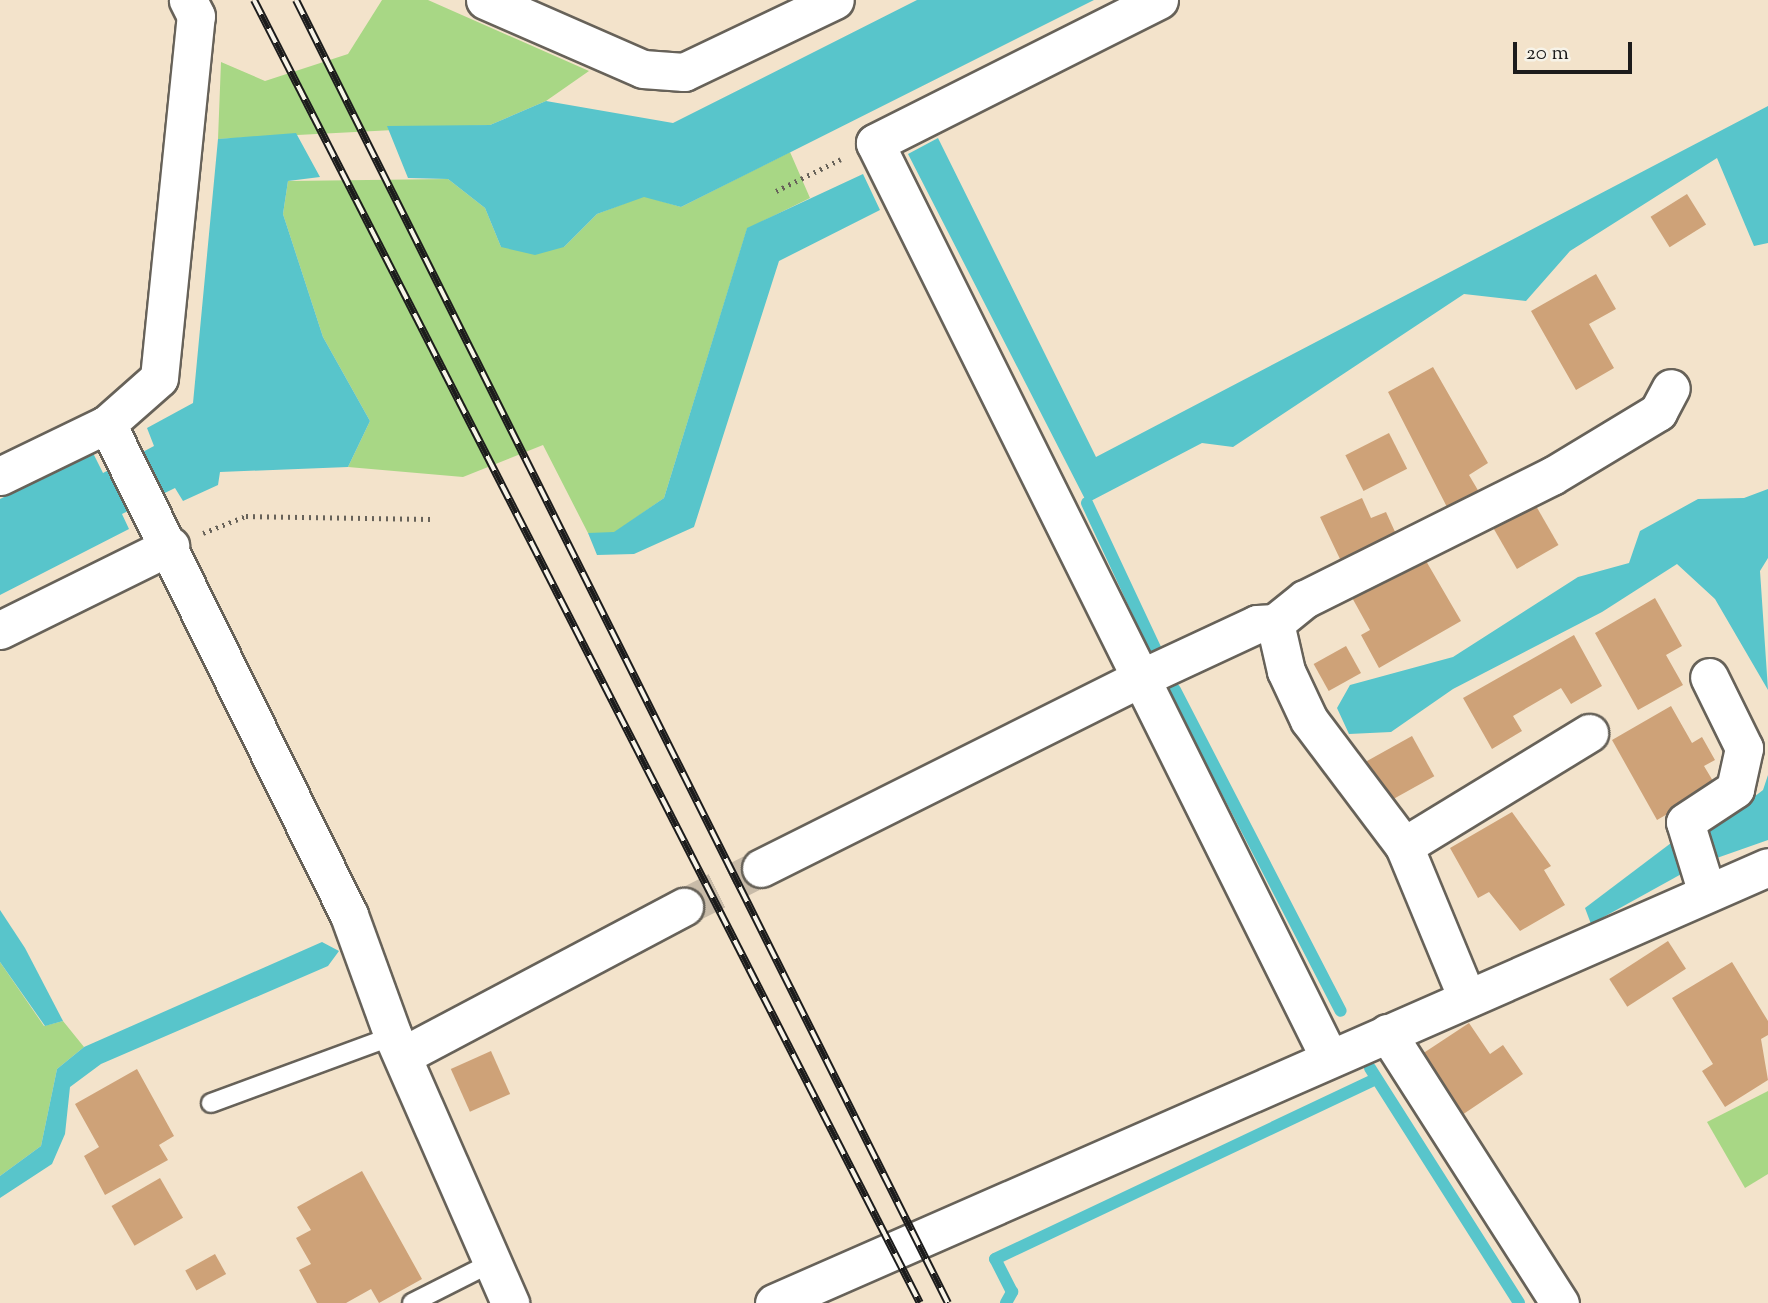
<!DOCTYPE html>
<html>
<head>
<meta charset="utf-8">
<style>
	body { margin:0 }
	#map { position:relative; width:1768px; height:1303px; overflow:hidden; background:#f3e3cb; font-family:"Sorts Mill Goudy",serif }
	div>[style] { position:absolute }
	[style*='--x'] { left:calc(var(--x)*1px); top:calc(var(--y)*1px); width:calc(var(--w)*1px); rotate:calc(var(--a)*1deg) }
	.green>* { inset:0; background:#a8d785 }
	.water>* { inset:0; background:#58c5cb }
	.stream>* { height:12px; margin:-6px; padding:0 6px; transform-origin:6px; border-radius:6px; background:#58c5cb }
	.building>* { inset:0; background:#cea278; transform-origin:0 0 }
	.minor-tunnel>* { height:37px; margin-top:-18.5px; transform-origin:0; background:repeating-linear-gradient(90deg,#c8bba8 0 37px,transparent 0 55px) }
	.path>* { height:4.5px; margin-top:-2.25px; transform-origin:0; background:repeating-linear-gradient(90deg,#676259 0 2px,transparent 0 7px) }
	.roads { filter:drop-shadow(2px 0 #676259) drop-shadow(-2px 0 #676259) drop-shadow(0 2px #676259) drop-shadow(0 -2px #676259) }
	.service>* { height:18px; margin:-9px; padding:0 9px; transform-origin:9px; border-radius:9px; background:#fff }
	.minor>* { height:37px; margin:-18.5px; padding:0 18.5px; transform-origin:18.5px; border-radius:18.5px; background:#fff }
	.rail>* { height:8px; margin-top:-4px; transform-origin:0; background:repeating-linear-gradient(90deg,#f7f3e8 0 16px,#1c1c1c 0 32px); box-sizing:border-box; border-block:2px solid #1c1c1c }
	span { translate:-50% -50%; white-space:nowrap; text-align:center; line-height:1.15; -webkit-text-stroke:5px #f7f3e8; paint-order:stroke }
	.scale { position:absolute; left:1513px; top:42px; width:119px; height:32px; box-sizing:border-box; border:4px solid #1c1c1c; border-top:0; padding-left:9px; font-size:21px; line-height:24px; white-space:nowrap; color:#1c1c1c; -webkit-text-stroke:5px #f7f3e8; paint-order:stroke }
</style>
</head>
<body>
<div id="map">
	<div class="green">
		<i style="clip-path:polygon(382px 0,428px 0,589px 71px,546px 101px,490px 125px,218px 139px,221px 62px,265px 81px,348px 54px)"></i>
		<i style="clip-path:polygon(790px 152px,810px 198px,747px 229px,664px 498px,614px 533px,588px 533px,543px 445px,463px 477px,348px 467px,370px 421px,323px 337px,283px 214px,288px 181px,448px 179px,485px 208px,501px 247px,564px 247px,597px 214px,644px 196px,681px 207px)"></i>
		<i style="clip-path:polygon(0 962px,44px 1026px,63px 1021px,84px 1047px,57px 1069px,41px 1146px,0 1176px)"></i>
		<i style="clip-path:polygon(1768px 1091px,1768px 1174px,1745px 1188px,1707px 1122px)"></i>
	</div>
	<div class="water">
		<i style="clip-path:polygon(917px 0,1094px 0,681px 207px,644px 197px,597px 214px,564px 247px,535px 255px,501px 247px,485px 208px,448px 179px,408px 178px,387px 126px,490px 125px,546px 101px,673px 123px)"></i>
		<i style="clip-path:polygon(1768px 106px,1768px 243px,1754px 246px,1717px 158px,1570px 251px,1526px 301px,1464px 294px,1233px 447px,1202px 443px,1087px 503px,908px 154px,938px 138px,1096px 457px)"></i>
		<i style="clip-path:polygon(296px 133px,320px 177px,288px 181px,283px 214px,323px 337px,370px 421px,348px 467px,220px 472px,218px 485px,183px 501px,175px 488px,122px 514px,129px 529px,0 595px,0 499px,93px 453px,103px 473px,154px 446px,147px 428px,193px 403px,218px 139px)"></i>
		<i style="clip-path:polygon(863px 174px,880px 210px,779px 261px,694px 527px,634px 554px,597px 555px,588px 533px,614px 532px,664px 498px,747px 228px)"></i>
		<i style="clip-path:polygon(1768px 489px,1768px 558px,1760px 571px,1768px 690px,1715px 599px,1677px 564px,1602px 612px,1453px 689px,1391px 732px,1349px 734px,1337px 708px,1350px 685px,1453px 657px,1578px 577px,1629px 563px,1640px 531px,1698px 499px,1744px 498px)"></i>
		<i style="clip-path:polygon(1768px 775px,1768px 840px,1714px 859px,1706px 834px,1763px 790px)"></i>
		<i style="clip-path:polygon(1675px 840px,1685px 872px,1591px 924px,1585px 908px)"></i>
		<i style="clip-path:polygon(0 910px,25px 948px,63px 1021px,45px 1026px,0 962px)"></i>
		<i style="clip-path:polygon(322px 942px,339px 951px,328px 966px,101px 1064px,70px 1087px,65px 1134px,52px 1164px,0 1198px,0 1176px,41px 1146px,57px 1069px,84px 1047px)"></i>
	</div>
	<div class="stream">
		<i style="--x:1087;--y:503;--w:160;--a:64.9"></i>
		<i style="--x:1175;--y:690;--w:361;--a:62.7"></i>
		<i style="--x:1370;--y:1068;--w:278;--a:57.6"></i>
		<i style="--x:1006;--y:1303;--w:13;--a:-61"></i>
		<i style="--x:1012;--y:1292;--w:37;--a:-117"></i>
		<i style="--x:995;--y:1259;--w:420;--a:-25.3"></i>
	</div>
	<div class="building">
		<i style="left:1687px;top:194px;width:36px;height:43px;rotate:58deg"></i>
		<i style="clip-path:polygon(1596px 274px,1616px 309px,1589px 324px,1614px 368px,1576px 390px,1531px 311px)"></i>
		<i style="clip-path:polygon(1433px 367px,1488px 463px,1469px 475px,1479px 492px,1448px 509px,1388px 392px)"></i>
		<i style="left:1389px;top:433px;width:40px;height:49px;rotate:63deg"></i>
		<i style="clip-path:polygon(1362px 498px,1371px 518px,1386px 512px,1396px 534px,1340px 559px,1320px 517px)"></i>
		<i style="left:1532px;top:499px;width:53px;height:48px;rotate:60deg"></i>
		<i style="clip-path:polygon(1422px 554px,1461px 621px,1379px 668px,1361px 635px,1370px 630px,1350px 594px)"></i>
		<i style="clip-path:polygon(1655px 598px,1682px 646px,1666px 655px,1683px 685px,1638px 710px,1595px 633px)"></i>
		<i style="clip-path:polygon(1574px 635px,1602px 686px,1571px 704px,1561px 688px,1513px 716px,1522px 731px,1492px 749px,1463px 698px)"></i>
		<i style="left:1346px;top:646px;width:31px;height:37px;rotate:61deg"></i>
		<i style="clip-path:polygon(1671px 706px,1692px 743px,1702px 737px,1715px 760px,1704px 766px,1716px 786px,1657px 820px,1612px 740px)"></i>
		<i style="left:1412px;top:736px;width:46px;height:55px;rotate:61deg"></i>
		<i style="clip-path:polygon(1512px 812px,1551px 866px,1544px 870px,1565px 905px,1520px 931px,1489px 892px,1478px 898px,1450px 848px)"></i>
		<i style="left:1668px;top:941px;width:33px;height:70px;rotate:57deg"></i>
		<i style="clip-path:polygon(1732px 962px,1768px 1021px,1768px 1035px,1761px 1039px,1768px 1080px,1725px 1107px,1702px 1071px,1713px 1064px,1672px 998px)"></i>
		<i style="clip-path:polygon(1469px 1023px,1490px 1054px,1503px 1045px,1523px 1074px,1459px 1117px,1419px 1056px)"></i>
		<i style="left:491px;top:1051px;width:47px;height:44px;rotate:66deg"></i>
		<i style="clip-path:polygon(137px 1069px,174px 1136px,159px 1145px,168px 1160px,105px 1195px,84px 1156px,99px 1147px,75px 1104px)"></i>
		<i style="clip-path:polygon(362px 1171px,422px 1279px,379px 1303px,371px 1289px,346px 1303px,317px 1303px,299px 1270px,311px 1264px,296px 1238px,311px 1230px,297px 1207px)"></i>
		<i style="left:160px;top:1178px;width:46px;height:56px;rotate:60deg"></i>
		<i style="left:215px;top:1254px;width:23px;height:34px;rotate:61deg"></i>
	</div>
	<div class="minor-tunnel">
		<i style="--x:684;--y:907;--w:86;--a:-26.9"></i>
	</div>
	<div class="path">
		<i style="--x:776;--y:191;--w:72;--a:-26.2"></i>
		<i style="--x:203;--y:533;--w:46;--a:-21.6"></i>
		<i style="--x:246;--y:516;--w:185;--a:0.9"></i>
	</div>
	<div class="roads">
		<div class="service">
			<i style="--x:211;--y:1103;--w:194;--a:-20.2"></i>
			<i style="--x:412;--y:1303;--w:89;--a:-26.9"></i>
		</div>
		<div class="minor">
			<i style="--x:485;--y:0;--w:172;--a:23.6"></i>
			<i style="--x:643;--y:69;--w:41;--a:4.2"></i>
			<i style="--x:684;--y:72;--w:167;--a:-25.5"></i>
			<i style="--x:1159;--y:0;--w:318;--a:153.3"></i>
			<i style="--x:875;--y:143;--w:1021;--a:63.59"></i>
			<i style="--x:107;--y:424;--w:547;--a:63.76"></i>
			<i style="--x:349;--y:915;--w:129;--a:70"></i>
			<i style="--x:393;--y:1036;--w:292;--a:66.3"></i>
			<i style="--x:0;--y:476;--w:119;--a:-25.9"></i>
			<i style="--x:107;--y:424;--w:69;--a:-41.5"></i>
			<i style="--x:159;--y:378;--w:364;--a:-84.2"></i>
			<i style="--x:196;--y:16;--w:18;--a:-117"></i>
			<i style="--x:1275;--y:623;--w:38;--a:-39"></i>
			<i style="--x:1305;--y:599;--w:276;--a:-26.5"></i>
			<i style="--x:1552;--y:476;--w:124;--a:-31.1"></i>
			<i style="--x:1658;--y:412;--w:27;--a:-62"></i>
			<i style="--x:0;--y:630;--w:190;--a:-26.3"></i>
			<i style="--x:1404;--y:846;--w:217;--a:-31.4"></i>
			<i style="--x:761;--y:868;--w:425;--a:-26.6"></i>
			<i style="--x:1141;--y:678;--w:128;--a:-25"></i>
			<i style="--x:1257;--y:624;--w:18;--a:-3"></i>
			<i style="--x:1275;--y:623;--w:49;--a:77.1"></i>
			<i style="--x:1286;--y:671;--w:54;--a:64.9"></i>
			<i style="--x:1309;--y:720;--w:158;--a:53"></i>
			<i style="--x:1404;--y:846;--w:165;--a:67.5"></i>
			<i style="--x:1707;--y:893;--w:74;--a:-107.2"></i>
			<i style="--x:1685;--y:822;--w:60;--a:-33.4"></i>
			<i style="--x:1735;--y:789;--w:42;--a:-77.6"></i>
			<i style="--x:1744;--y:748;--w:79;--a:-116.2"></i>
			<i style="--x:1387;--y:1033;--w:321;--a:57.4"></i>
			<i style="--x:404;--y:1055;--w:317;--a:-27.9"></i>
			<i style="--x:774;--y:1303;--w:1085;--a:-23.68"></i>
		</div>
	</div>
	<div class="rail">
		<i style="--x:254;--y:0;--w:1463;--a:62.93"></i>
		<i style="--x:296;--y:0;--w:1457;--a:63.42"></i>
	</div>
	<div class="scale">20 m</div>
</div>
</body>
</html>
